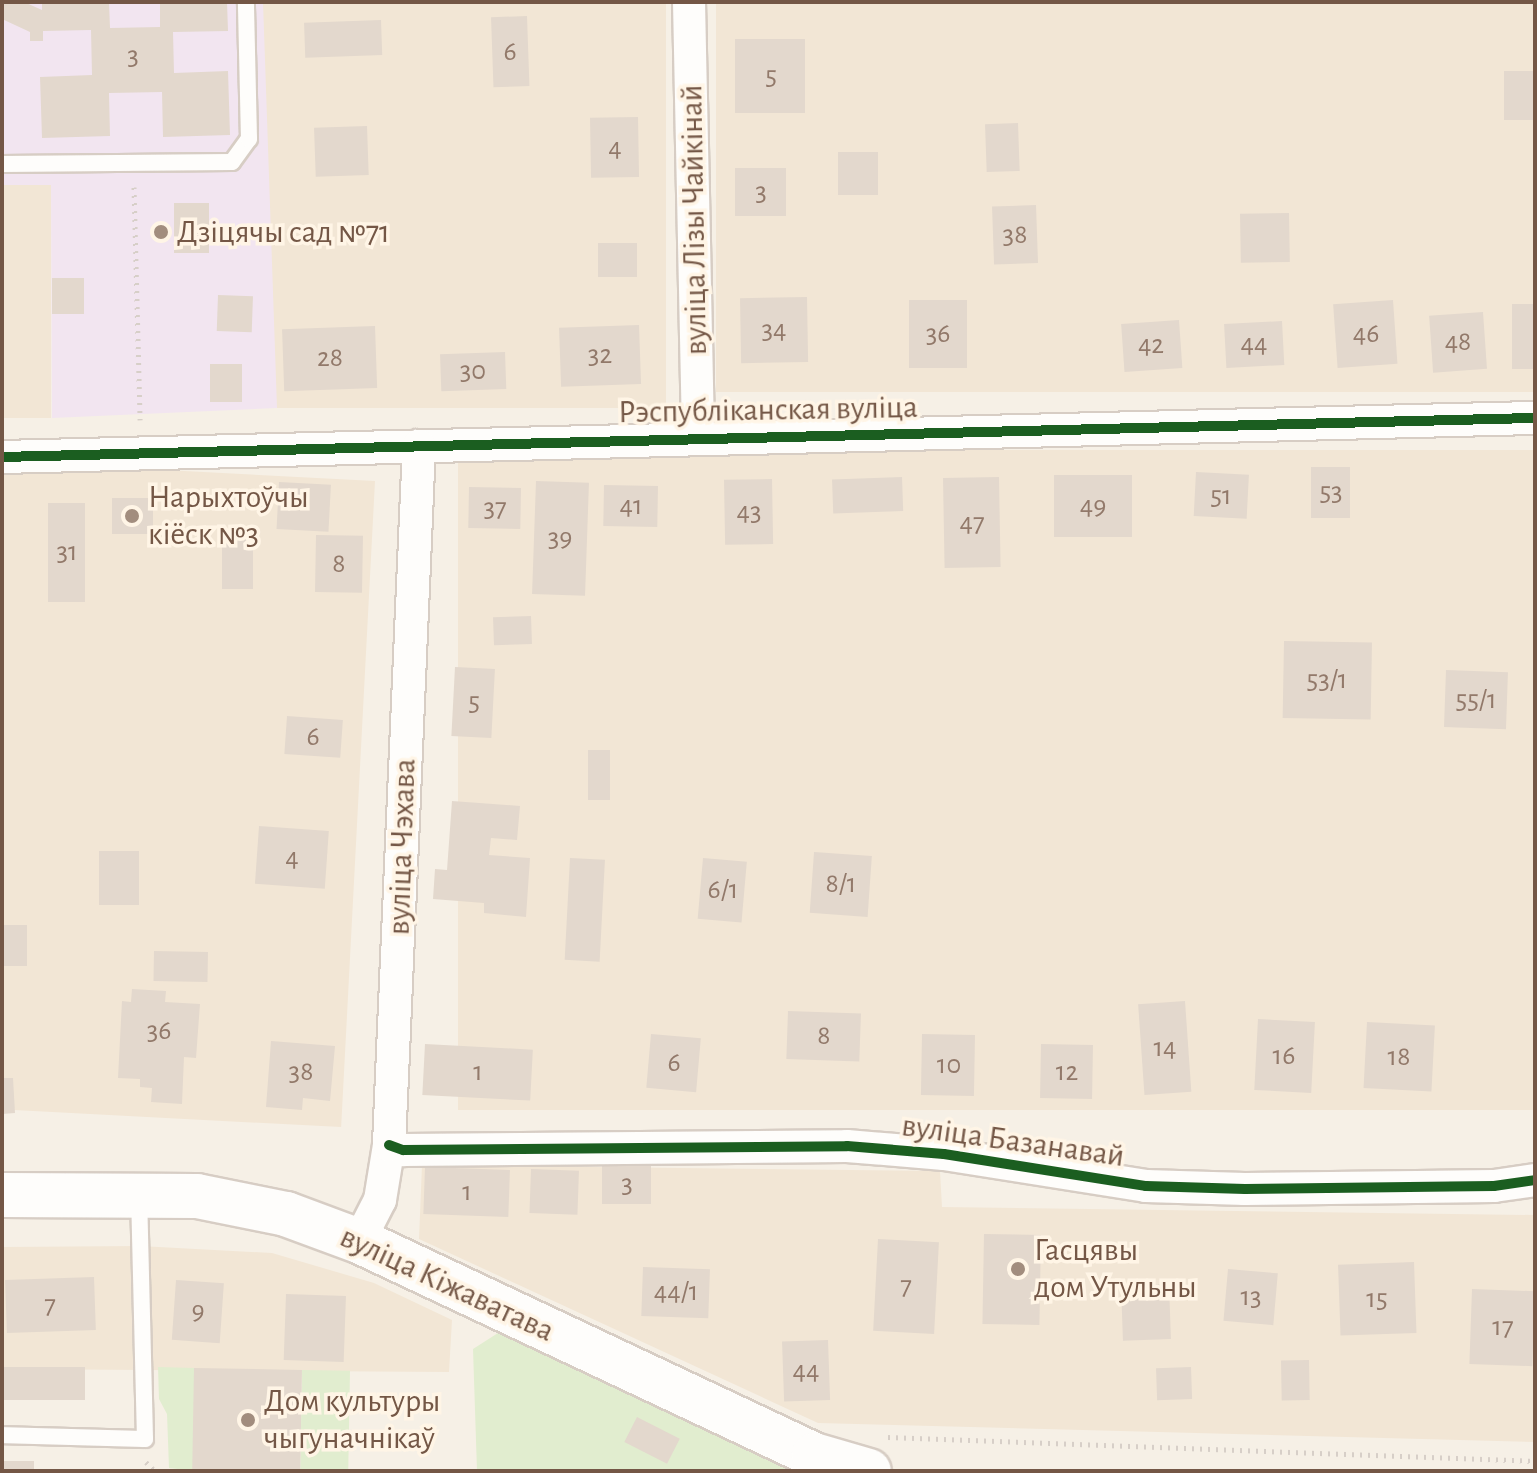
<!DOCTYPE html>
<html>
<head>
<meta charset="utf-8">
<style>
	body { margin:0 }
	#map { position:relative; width:1537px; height:1473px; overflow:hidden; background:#f6f0e6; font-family:"Alegreya Sans",sans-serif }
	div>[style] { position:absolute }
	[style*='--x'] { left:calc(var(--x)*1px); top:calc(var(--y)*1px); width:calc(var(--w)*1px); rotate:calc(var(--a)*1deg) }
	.residential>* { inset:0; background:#f2e6d5; transform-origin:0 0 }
	.education>* { inset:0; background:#f2e5f0 }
	.green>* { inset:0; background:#e1edcf; transform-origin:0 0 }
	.building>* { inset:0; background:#e3d8cd; transform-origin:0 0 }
	.path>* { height:5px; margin-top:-2.5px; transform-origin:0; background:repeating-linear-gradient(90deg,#d7cfc8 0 2px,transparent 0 8px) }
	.roads { filter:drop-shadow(2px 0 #d7cdc4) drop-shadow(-2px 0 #d7cdc4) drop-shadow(0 2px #d7cdc4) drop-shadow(0 -2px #d7cdc4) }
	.service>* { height:16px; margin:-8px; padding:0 8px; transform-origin:8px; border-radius:8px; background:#fefdfb }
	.minor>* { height:32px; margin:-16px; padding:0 16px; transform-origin:16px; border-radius:16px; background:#fefdfb }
	.secondary>* { height:44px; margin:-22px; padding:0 22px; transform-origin:22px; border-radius:22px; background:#fefdfb }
	.cycleway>* { height:10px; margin:-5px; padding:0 5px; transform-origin:5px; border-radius:5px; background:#1b5e20 }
	.dots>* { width:22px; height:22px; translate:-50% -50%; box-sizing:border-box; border:4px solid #fff5e6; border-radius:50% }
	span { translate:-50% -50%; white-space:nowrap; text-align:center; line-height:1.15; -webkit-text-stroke:7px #fff5e6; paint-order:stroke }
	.number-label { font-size:28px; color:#92796a }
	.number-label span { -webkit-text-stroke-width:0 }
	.street-label { font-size:32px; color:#745746 }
	.poi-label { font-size:32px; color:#745746 }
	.left { translate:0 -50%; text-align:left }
	.frame { position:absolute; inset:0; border:4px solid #745746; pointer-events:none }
</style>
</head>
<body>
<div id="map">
	<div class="residential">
		<i style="left:263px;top:2px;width:403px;height:406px"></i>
		<i style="left:716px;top:2px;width:819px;height:390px"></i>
		<i style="left:51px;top:184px;width:234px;height:49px;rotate:90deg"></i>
		<i style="left:1535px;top:450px;width:660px;height:1077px;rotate:90deg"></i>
		<i style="left:375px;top:481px;width:647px;height:373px;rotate:93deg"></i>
		<i style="clip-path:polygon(422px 1165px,940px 1171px,942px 1207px,1535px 1215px,1535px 1442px,818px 1423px,419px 1239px)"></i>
		<i style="clip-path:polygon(140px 1246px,272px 1253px,374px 1283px,452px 1320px,449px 1372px,2px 1369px,2px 1247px)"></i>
	</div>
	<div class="education">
		<i style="clip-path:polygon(2px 2px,263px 2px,277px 408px,52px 418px,51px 185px,2px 185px)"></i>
	</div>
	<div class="green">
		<i style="clip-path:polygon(498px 1333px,514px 1334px,818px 1471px,477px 1471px,473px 1349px)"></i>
		<i style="clip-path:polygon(158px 1367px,194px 1368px,195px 1471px,169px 1468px,167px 1414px,159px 1399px)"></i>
		<i style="left:302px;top:1370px;width:48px;height:101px;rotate:1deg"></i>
	</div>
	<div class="building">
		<i style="clip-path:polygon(2px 2px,24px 2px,42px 10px,42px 2px,109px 2px,110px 28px,160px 27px,160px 2px,227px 2px,228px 31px,173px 32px,174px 73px,228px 71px,230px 135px,163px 137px,162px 92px,109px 93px,110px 136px,42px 138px,40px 77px,92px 75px,91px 30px,43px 31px,43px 41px,30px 41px,30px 32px,2px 19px)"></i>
		<i style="left:527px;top:16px;width:70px;height:36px;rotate:88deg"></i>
		<i style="left:381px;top:20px;width:35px;height:77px;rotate:88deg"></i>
		<i style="left:735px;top:39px;width:70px;height:74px"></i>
		<i style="left:1535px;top:71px;width:49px;height:31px;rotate:90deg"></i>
		<i style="left:638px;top:117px;width:60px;height:48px;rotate:89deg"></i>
		<i style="left:1018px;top:123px;width:48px;height:33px;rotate:88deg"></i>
		<i style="left:367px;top:126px;width:49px;height:53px;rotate:88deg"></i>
		<i style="left:838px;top:152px;width:40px;height:43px"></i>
		<i style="left:735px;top:168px;width:51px;height:48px"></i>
		<i style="left:174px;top:203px;width:35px;height:50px"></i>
		<i style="left:1036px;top:205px;width:58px;height:44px;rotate:88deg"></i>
		<i style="left:1289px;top:213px;width:49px;height:49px;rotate:89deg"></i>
		<i style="left:598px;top:243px;width:39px;height:34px"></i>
		<i style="left:52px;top:278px;width:32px;height:36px"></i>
		<i style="left:218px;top:295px;width:35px;height:36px;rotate:2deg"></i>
		<i style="left:807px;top:297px;width:65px;height:67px;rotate:89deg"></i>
		<i style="left:909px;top:300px;width:58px;height:68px"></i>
		<i style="left:1393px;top:300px;width:64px;height:60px;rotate:86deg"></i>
		<i style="left:1535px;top:304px;width:65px;height:23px;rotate:90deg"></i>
		<i style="left:1483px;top:312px;width:57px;height:54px;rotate:86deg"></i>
		<i style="left:1179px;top:320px;width:48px;height:58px;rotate:86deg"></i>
		<i style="left:1282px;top:321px;width:44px;height:58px;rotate:87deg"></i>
		<i style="left:639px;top:325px;width:59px;height:80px;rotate:88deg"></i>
		<i style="left:375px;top:326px;width:62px;height:93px;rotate:88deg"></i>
		<i style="left:505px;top:352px;width:37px;height:65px;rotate:88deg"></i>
		<i style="left:210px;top:364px;width:32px;height:38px"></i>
		<i style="left:1311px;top:467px;width:39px;height:51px"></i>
		<i style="left:1196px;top:472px;width:53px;height:44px;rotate:3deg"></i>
		<i style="left:1054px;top:475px;width:78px;height:62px"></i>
		<i style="left:902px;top:477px;width:34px;height:70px;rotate:88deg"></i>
		<i style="left:999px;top:477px;width:90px;height:56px;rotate:89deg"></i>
		<i style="left:772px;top:479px;width:65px;height:48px;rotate:89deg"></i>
		<i style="left:536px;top:481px;width:53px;height:113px;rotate:2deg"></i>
		<i style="left:279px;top:482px;width:52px;height:47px;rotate:3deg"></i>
		<i style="left:604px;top:485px;width:54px;height:41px;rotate:1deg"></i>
		<i style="left:469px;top:487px;width:52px;height:41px;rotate:1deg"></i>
		<i style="left:112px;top:498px;width:41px;height:36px"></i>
		<i style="left:48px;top:503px;width:37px;height:99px"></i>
		<i style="left:316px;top:535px;width:47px;height:57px;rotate:1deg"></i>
		<i style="left:222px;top:538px;width:31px;height:51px"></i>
		<i style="left:531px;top:616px;width:28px;height:38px;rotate:88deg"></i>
		<i style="left:1284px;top:641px;width:88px;height:77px;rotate:1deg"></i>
		<i style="left:455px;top:667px;width:40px;height:69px;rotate:3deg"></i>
		<i style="left:1446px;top:670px;width:62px;height:57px;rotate:2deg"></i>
		<i style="left:287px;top:716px;width:56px;height:38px;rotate:4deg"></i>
		<i style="left:588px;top:750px;width:22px;height:50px"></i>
		<i style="clip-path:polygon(452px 801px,520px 806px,517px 840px,491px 838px,489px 855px,530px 858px,526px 917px,484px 913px,484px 903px,433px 899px,435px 869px,447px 870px)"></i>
		<i style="left:259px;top:826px;width:70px;height:58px;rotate:4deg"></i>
		<i style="left:99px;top:851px;width:40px;height:54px"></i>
		<i style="left:814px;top:852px;width:58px;height:61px;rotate:4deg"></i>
		<i style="left:570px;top:858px;width:35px;height:102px;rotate:3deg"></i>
		<i style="left:703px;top:858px;width:44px;height:61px;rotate:5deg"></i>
		<i style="left:2px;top:925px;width:25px;height:41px"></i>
		<i style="left:154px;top:951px;width:54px;height:30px;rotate:1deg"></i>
		<i style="clip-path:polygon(132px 989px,166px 991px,165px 1002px,200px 1004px,196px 1058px,184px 1057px,182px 1104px,151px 1102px,152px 1088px,140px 1087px,140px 1079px,118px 1078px,122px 1001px,131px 1002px)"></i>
		<i style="left:1185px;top:1001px;width:91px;height:47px;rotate:86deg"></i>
		<i style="left:788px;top:1011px;width:73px;height:48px;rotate:2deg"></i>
		<i style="left:1258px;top:1019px;width:57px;height:71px;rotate:3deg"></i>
		<i style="left:1367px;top:1022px;width:68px;height:66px;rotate:3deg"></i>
		<i style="left:651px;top:1034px;width:50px;height:54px;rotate:5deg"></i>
		<i style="left:922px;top:1034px;width:53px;height:61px;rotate:1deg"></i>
		<i style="clip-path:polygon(271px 1041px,335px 1046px,330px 1101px,303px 1098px,302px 1110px,266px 1107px)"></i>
		<i style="left:425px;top:1044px;width:108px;height:51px;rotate:3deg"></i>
		<i style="left:1041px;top:1044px;width:52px;height:54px;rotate:1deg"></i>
		<i style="clip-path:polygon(2px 1078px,13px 1078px,15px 1113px,2px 1114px)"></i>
		<i style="left:602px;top:1164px;width:49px;height:40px"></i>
		<i style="left:425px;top:1167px;width:85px;height:47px;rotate:2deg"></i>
		<i style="left:531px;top:1169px;width:48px;height:44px;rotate:2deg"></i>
		<i style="left:984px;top:1234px;width:57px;height:90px;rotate:1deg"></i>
		<i style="left:878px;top:1239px;width:61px;height:92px;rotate:3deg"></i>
		<i style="left:1414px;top:1262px;width:71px;height:76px;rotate:88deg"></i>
		<i style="left:643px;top:1267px;width:67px;height:49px;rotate:2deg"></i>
		<i style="left:1228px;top:1269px;width:50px;height:52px;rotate:5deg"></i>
		<i style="left:94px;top:1277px;width:53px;height:89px;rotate:88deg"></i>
		<i style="left:176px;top:1280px;width:48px;height:60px;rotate:4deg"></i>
		<i style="left:1169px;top:1284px;width:55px;height:48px;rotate:88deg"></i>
		<i style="left:1472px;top:1289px;width:63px;height:75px;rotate:2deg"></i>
		<i style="left:286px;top:1294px;width:60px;height:66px;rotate:2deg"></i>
		<i style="left:828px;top:1340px;width:60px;height:46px;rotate:88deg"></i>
		<i style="left:1309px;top:1360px;width:40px;height:28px;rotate:89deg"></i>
		<i style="left:85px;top:1367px;width:33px;height:83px;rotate:90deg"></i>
		<i style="left:1191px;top:1367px;width:32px;height:35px;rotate:88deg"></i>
		<i style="left:194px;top:1368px;width:108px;height:103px;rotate:1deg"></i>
		<i style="left:637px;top:1417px;width:48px;height:28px;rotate:27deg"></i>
		<i style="left:2px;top:1461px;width:32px;height:10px"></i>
	</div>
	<div class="path">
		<i style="--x:134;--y:187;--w:233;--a:88.5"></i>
		<i style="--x:888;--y:1437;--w:647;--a:2.12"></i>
		<i style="--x:146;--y:1462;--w:13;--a:45"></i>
	</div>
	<div class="roads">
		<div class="service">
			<i style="--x:2;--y:164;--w:230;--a:-0.5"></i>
			<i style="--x:232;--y:162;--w:29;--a:-54"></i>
			<i style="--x:249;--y:139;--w:137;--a:-91.3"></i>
			<i style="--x:2;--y:1435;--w:143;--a:1.6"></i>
			<i style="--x:145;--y:1439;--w:241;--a:-91.4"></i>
		</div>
		<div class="minor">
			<i style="--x:689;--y:2;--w:436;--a:88.8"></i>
			<i style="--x:2;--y:457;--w:1533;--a:-1.46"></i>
			<i style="--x:389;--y:1145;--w:15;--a:20"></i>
			<i style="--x:403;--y:1150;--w:444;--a:-0.5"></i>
			<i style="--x:847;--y:1146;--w:97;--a:4.7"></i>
			<i style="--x:944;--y:1154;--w:205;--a:9"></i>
			<i style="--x:1146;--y:1186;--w:99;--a:1.7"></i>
			<i style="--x:1245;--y:1189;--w:249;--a:-0.7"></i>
			<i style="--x:1494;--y:1186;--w:41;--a:-8.3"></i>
			<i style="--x:359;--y:1241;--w:46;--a:-62.9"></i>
			<i style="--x:380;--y:1200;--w:56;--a:-80.7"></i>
			<i style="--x:389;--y:1145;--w:700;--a:-87.54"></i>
		</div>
		<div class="secondary">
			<i style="--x:2;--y:1195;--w:195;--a:0.3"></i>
			<i style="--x:197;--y:1196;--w:91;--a:11.4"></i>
			<i style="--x:286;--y:1214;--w:78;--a:20.3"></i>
			<i style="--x:359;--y:1241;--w:503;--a:25.19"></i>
			<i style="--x:814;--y:1455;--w:57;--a:16.2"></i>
		</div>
	</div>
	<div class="cycleway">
		<i style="--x:2;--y:457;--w:1533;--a:-1.46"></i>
		<i style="--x:389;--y:1145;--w:15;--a:20"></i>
		<i style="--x:403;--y:1150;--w:444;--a:-0.5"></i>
		<i style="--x:847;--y:1146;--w:97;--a:4.7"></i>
		<i style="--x:944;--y:1154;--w:205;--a:9"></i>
		<i style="--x:1146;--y:1186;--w:99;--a:1.7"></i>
		<i style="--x:1245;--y:1189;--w:249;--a:-0.7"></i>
		<i style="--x:1494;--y:1186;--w:41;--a:-8.3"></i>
	</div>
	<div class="dots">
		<i style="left:161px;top:232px;background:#a28d7e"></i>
		<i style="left:132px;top:516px;background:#a28d7e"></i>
		<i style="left:1018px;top:1269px;background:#a28d7e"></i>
		<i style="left:248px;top:1420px;background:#a28d7e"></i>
	</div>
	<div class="number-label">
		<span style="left:510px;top:52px">6</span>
		<span style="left:133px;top:56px">3</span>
		<span style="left:771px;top:76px">5</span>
		<span style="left:615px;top:148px">4</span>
		<span style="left:761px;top:192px">3</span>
		<span style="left:1015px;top:235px">38</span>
		<span style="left:774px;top:330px">34</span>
		<span style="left:938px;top:334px">36</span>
		<span style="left:1366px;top:334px">46</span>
		<span style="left:1458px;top:342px">48</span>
		<span style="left:1254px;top:344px">44</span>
		<span style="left:1151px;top:345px">42</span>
		<span style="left:600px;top:355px">32</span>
		<span style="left:330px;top:358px">28</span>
		<span style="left:473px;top:371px">30</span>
		<span style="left:1331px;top:492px">53</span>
		<span style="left:1221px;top:496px">51</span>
		<span style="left:631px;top:506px">41</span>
		<span style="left:1093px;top:506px">49</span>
		<span style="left:495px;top:508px">37</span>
		<span style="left:749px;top:512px">43</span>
		<span style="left:972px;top:523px">47</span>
		<span style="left:560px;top:538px">39</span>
		<span style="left:67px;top:552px">31</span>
		<span style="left:339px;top:564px">8</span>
		<span style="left:1327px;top:680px">53/1</span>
		<span style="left:1476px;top:700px">55/1</span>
		<span style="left:474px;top:702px">5</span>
		<span style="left:313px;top:737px">6</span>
		<span style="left:292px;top:858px">4</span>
		<span style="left:841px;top:884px">8/1</span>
		<span style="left:723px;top:890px">6/1</span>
		<span style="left:159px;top:1031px">36</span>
		<span style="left:824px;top:1036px">8</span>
		<span style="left:1165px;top:1048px">14</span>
		<span style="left:1284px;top:1056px">16</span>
		<span style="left:1399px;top:1057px">18</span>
		<span style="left:674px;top:1063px">6</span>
		<span style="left:949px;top:1065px">10</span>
		<span style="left:301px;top:1072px">38</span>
		<span style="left:478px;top:1072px">1</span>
		<span style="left:1067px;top:1072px">12</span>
		<span style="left:627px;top:1184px">3</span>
		<span style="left:467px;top:1192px">1</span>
		<span style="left:906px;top:1286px">7</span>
		<span style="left:676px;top:1292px">44/1</span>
		<span style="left:1251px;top:1297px">13</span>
		<span style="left:1377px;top:1299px">15</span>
		<span style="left:50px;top:1305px">7</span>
		<span style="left:198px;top:1311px">9</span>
		<span style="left:1503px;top:1327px">17</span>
		<span style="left:806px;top:1371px">44</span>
	</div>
	<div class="street-label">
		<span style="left:694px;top:220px;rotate:-91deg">вуліца Лізы Чайкінай</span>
		<span style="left:768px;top:410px;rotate:-1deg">Рэспубліканская вуліца</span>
		<span style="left:402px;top:847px;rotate:-88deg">вуліца Чэхава</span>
		<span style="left:1013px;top:1141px;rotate:8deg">вуліца Базанавай</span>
		<span style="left:447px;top:1284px;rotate:25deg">вуліца Кіжаватава</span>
	</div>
	<div class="poi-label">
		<span class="left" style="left:177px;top:232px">Дзіцячы сад №71</span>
		<span class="left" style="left:148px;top:516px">Нарыхтоўчы<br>кіёск №3</span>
		<span class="left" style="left:1034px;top:1269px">Гасцявы<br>дом Утульны</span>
		<span class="left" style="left:264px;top:1420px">Дом культуры<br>чыгуначнікаў</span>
	</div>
	<div class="frame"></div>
</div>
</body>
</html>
